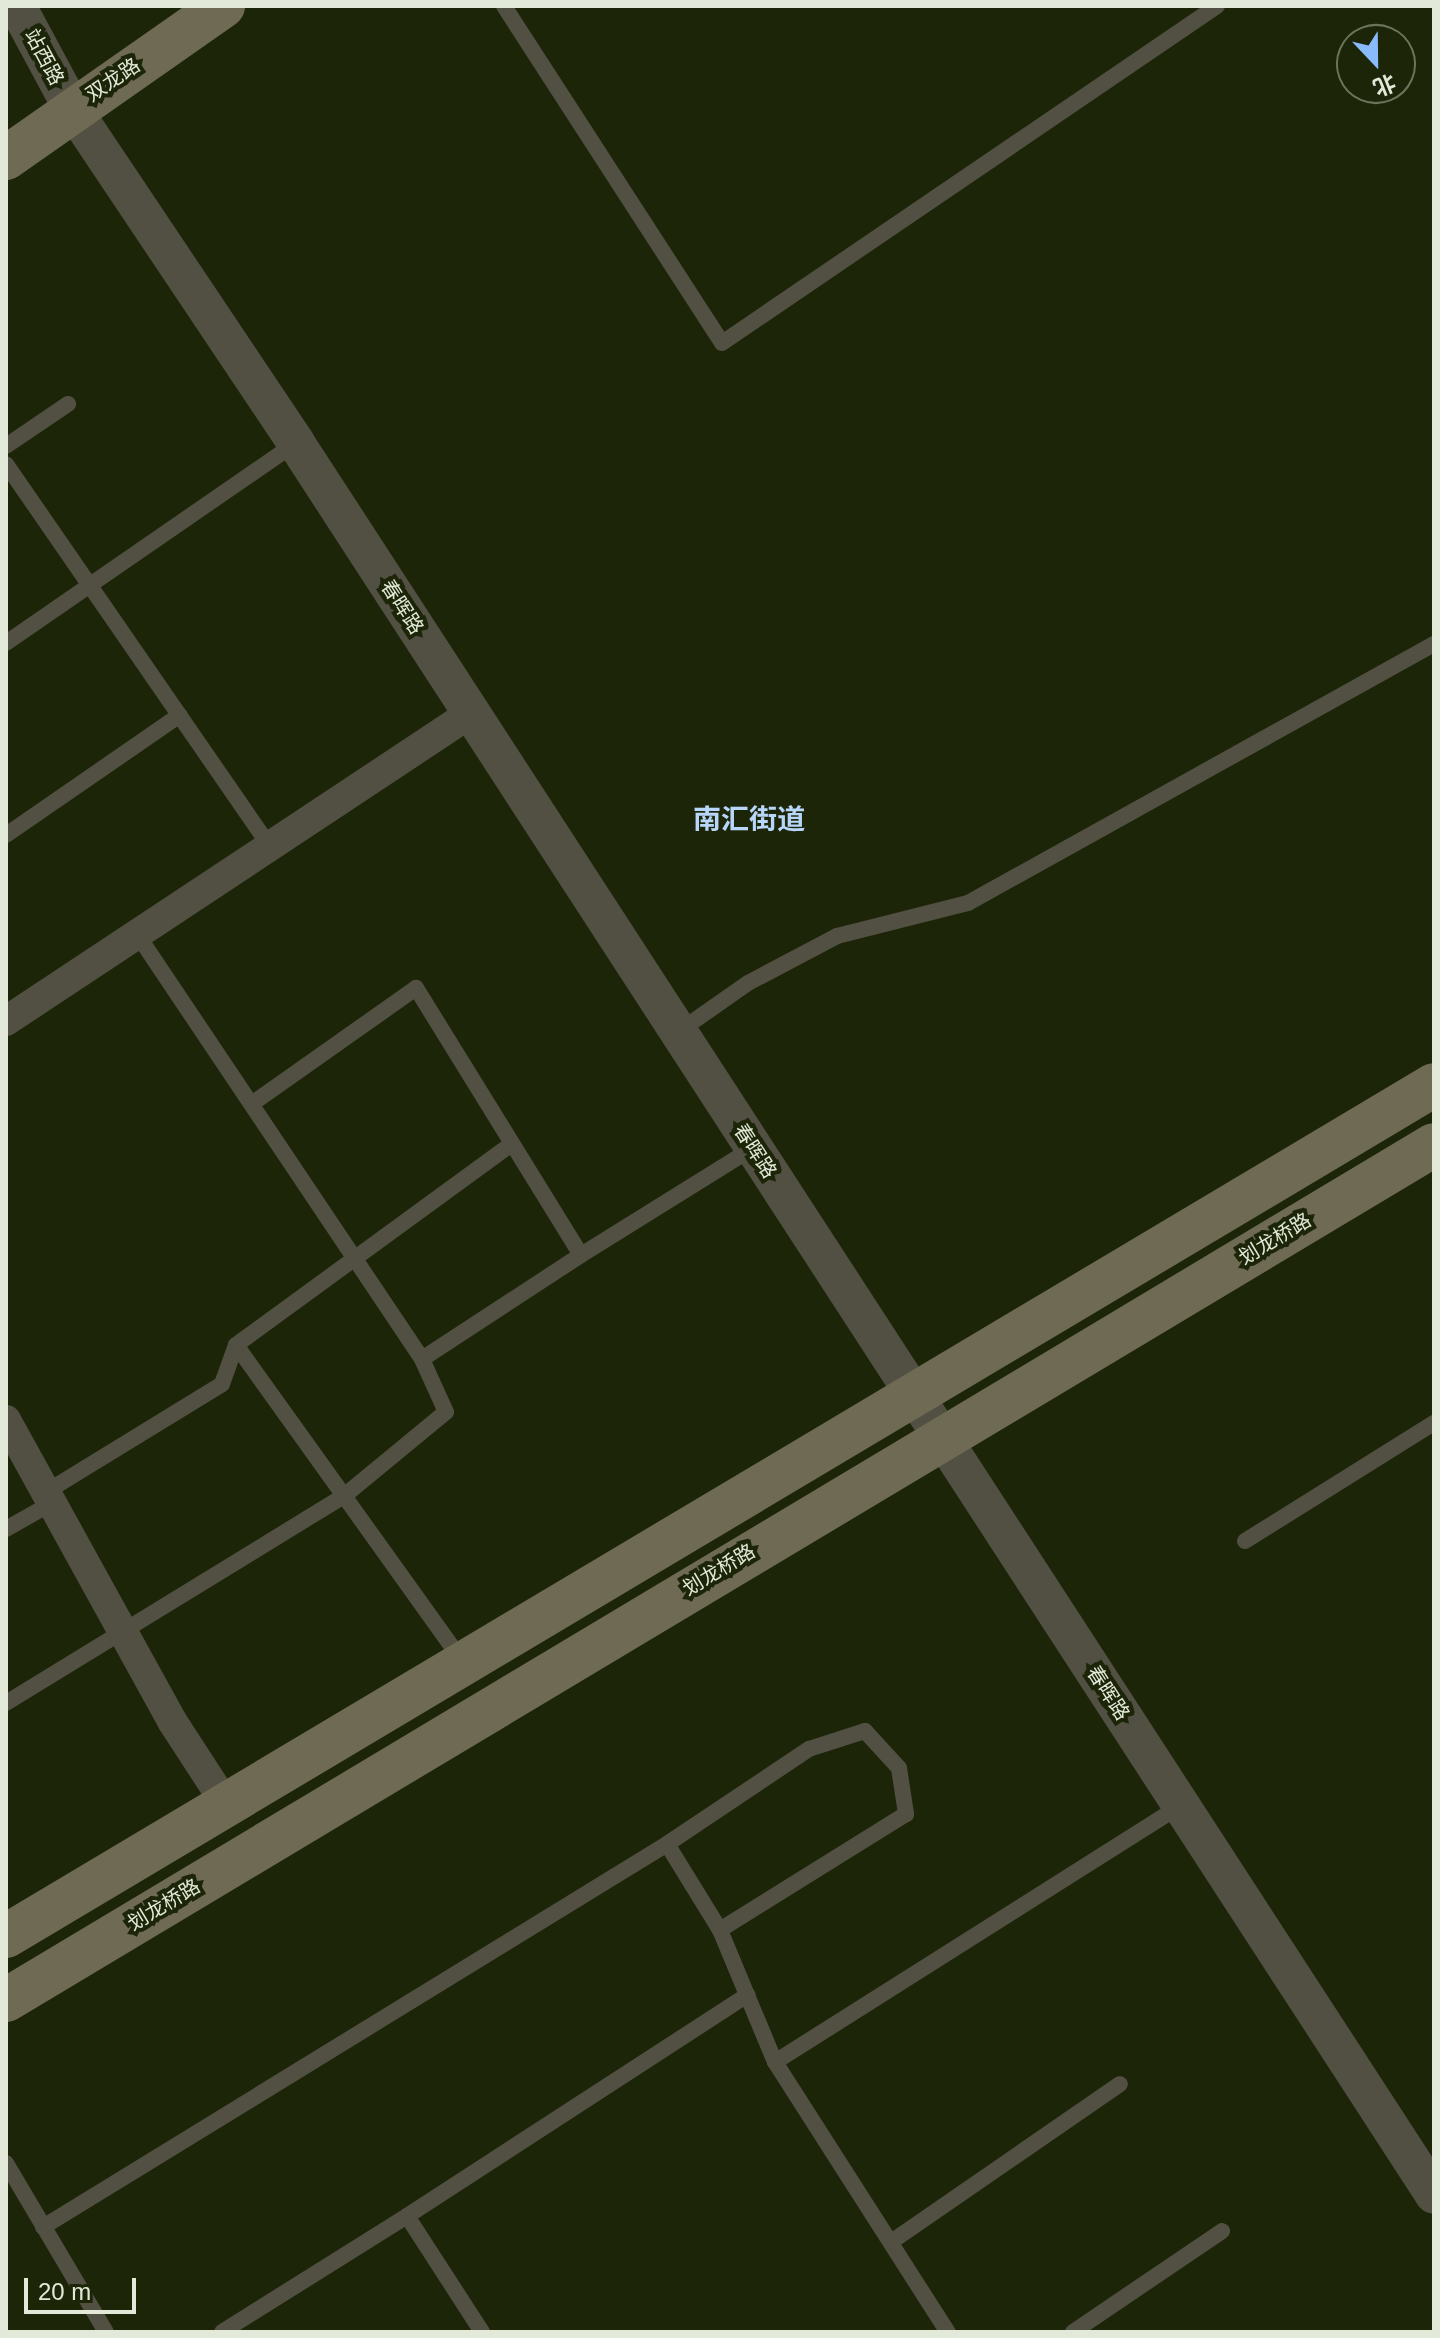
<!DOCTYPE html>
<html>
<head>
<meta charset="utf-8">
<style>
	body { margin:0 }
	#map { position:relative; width:1440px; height:2338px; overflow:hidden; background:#1c2508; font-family:Arial,"Noto Sans SC",sans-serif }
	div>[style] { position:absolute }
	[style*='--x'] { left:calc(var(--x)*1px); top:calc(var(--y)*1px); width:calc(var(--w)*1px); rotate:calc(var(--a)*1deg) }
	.service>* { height:16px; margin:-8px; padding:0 8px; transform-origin:8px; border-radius:8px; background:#525042 }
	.minor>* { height:30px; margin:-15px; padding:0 15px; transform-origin:15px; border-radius:15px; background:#525042 }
	.tertiary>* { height:38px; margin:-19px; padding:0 19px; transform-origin:19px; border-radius:19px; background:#525042 }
	.secondary>* { height:44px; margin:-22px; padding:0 22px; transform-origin:22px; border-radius:22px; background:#6e6a54 }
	span { translate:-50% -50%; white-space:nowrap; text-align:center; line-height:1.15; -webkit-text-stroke:8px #1c2508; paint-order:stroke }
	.street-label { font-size:20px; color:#e2e9d8 }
	.district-label { font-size:28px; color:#b8d5fa; font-weight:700 }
	.frame { position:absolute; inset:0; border:8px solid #e2e9d8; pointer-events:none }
	.north { position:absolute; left:1336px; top:24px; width:80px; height:80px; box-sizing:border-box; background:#1c2508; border:2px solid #6b735b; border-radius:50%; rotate:158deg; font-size:22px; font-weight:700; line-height:32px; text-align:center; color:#e2e9d8 }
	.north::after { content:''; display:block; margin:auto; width:28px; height:36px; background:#88bafc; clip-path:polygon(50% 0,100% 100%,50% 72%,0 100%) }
	.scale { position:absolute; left:24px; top:2278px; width:112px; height:36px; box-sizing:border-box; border:4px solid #e2e9d8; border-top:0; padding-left:10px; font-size:24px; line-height:28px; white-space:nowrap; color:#e2e9d8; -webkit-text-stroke:6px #1c2508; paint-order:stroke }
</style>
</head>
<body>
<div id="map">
	<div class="service">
		<i style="--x:504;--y:6;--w:401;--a:57.1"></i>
		<i style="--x:722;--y:343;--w:599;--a:-34.25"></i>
		<i style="--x:6;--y:446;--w:75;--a:-34.1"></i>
		<i style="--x:6;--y:464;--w:464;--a:55.4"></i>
		<i style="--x:6;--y:643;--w:352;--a:-34.6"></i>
		<i style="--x:6;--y:835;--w:211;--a:-34.6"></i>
		<i style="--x:137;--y:934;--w:512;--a:56.15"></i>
		<i style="--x:678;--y:1032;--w:85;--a:-35"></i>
		<i style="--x:748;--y:983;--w:101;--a:-27.8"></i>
		<i style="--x:837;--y:936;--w:135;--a:-14.1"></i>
		<i style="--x:968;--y:903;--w:533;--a:-29.07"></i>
		<i style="--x:581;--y:1255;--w:203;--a:-31.9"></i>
		<i style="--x:236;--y:1345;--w:388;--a:54.4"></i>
		<i style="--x:46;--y:1492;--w:206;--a:-31.5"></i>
		<i style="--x:222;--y:1384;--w:41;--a:-70.3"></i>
		<i style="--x:236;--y:1345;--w:341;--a:-36.1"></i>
		<i style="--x:6;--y:1529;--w:53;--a:-29.5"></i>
		<i style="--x:1245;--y:1541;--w:223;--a:-32"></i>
		<i style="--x:6;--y:1703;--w:396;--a:-31.5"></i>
		<i style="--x:344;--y:1496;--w:132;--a:-39.5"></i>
		<i style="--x:446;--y:1412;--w:58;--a:-114.4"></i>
		<i style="--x:422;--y:1359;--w:190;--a:-33.2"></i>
		<i style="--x:581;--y:1255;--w:314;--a:-121.7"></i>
		<i style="--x:416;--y:988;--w:199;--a:144.8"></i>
		<i style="--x:667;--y:1844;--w:171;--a:-33.8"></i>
		<i style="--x:809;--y:1749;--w:59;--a:-17.8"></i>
		<i style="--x:865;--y:1731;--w:50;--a:47.4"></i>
		<i style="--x:899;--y:1768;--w:47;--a:81.3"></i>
		<i style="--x:906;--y:1814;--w:219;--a:148.1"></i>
		<i style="--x:720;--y:1930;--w:143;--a:67.4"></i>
		<i style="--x:775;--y:2062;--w:321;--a:57.4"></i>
		<i style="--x:775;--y:2062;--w:481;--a:-32.3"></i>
		<i style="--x:6;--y:2163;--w:196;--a:59.4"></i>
		<i style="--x:407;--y:2216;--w:406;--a:-33"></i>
		<i style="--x:43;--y:2227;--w:732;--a:-31.54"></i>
		<i style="--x:667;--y:1844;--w:101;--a:58.4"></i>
		<i style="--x:891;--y:2242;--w:278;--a:-34.6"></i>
		<i style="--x:222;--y:2332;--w:218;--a:-32.1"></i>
		<i style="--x:407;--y:2216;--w:138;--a:57.1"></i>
		<i style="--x:1073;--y:2332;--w:180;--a:-34.1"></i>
	</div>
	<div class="minor">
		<i style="--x:6;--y:1021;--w:558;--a:-33.52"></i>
		<i style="--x:6;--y:1420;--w:344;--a:61.1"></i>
		<i style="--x:172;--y:1721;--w:99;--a:57"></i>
	</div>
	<div class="tertiary">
		<i style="--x:17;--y:6;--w:116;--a:61.7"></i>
		<i style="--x:72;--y:108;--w:403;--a:56.2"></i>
		<i style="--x:296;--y:443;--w:2089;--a:56.99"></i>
	</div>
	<div class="secondary">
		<i style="--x:6;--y:158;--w:265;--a:-35"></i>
		<i style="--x:6;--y:1936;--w:1662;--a:-30.79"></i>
		<i style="--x:6;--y:2000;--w:1664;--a:-30.91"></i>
	</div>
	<div class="street-label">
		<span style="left:44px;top:57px;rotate:62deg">站西路</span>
		<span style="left:113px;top:80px;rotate:-34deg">双龙路</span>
		<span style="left:402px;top:607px;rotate:57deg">春晖路</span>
		<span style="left:755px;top:1151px;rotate:57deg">春晖路</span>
		<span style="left:1275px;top:1239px;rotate:-31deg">划龙桥路</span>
		<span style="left:719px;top:1570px;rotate:-31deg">划龙桥路</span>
		<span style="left:1108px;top:1693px;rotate:57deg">春晖路</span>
		<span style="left:164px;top:1905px;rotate:-31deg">划龙桥路</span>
	</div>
	<div class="district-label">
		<span style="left:749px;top:820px">南汇街道</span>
	</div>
	<div class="frame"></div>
	<div class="north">北</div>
	<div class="scale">20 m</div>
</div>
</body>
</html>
